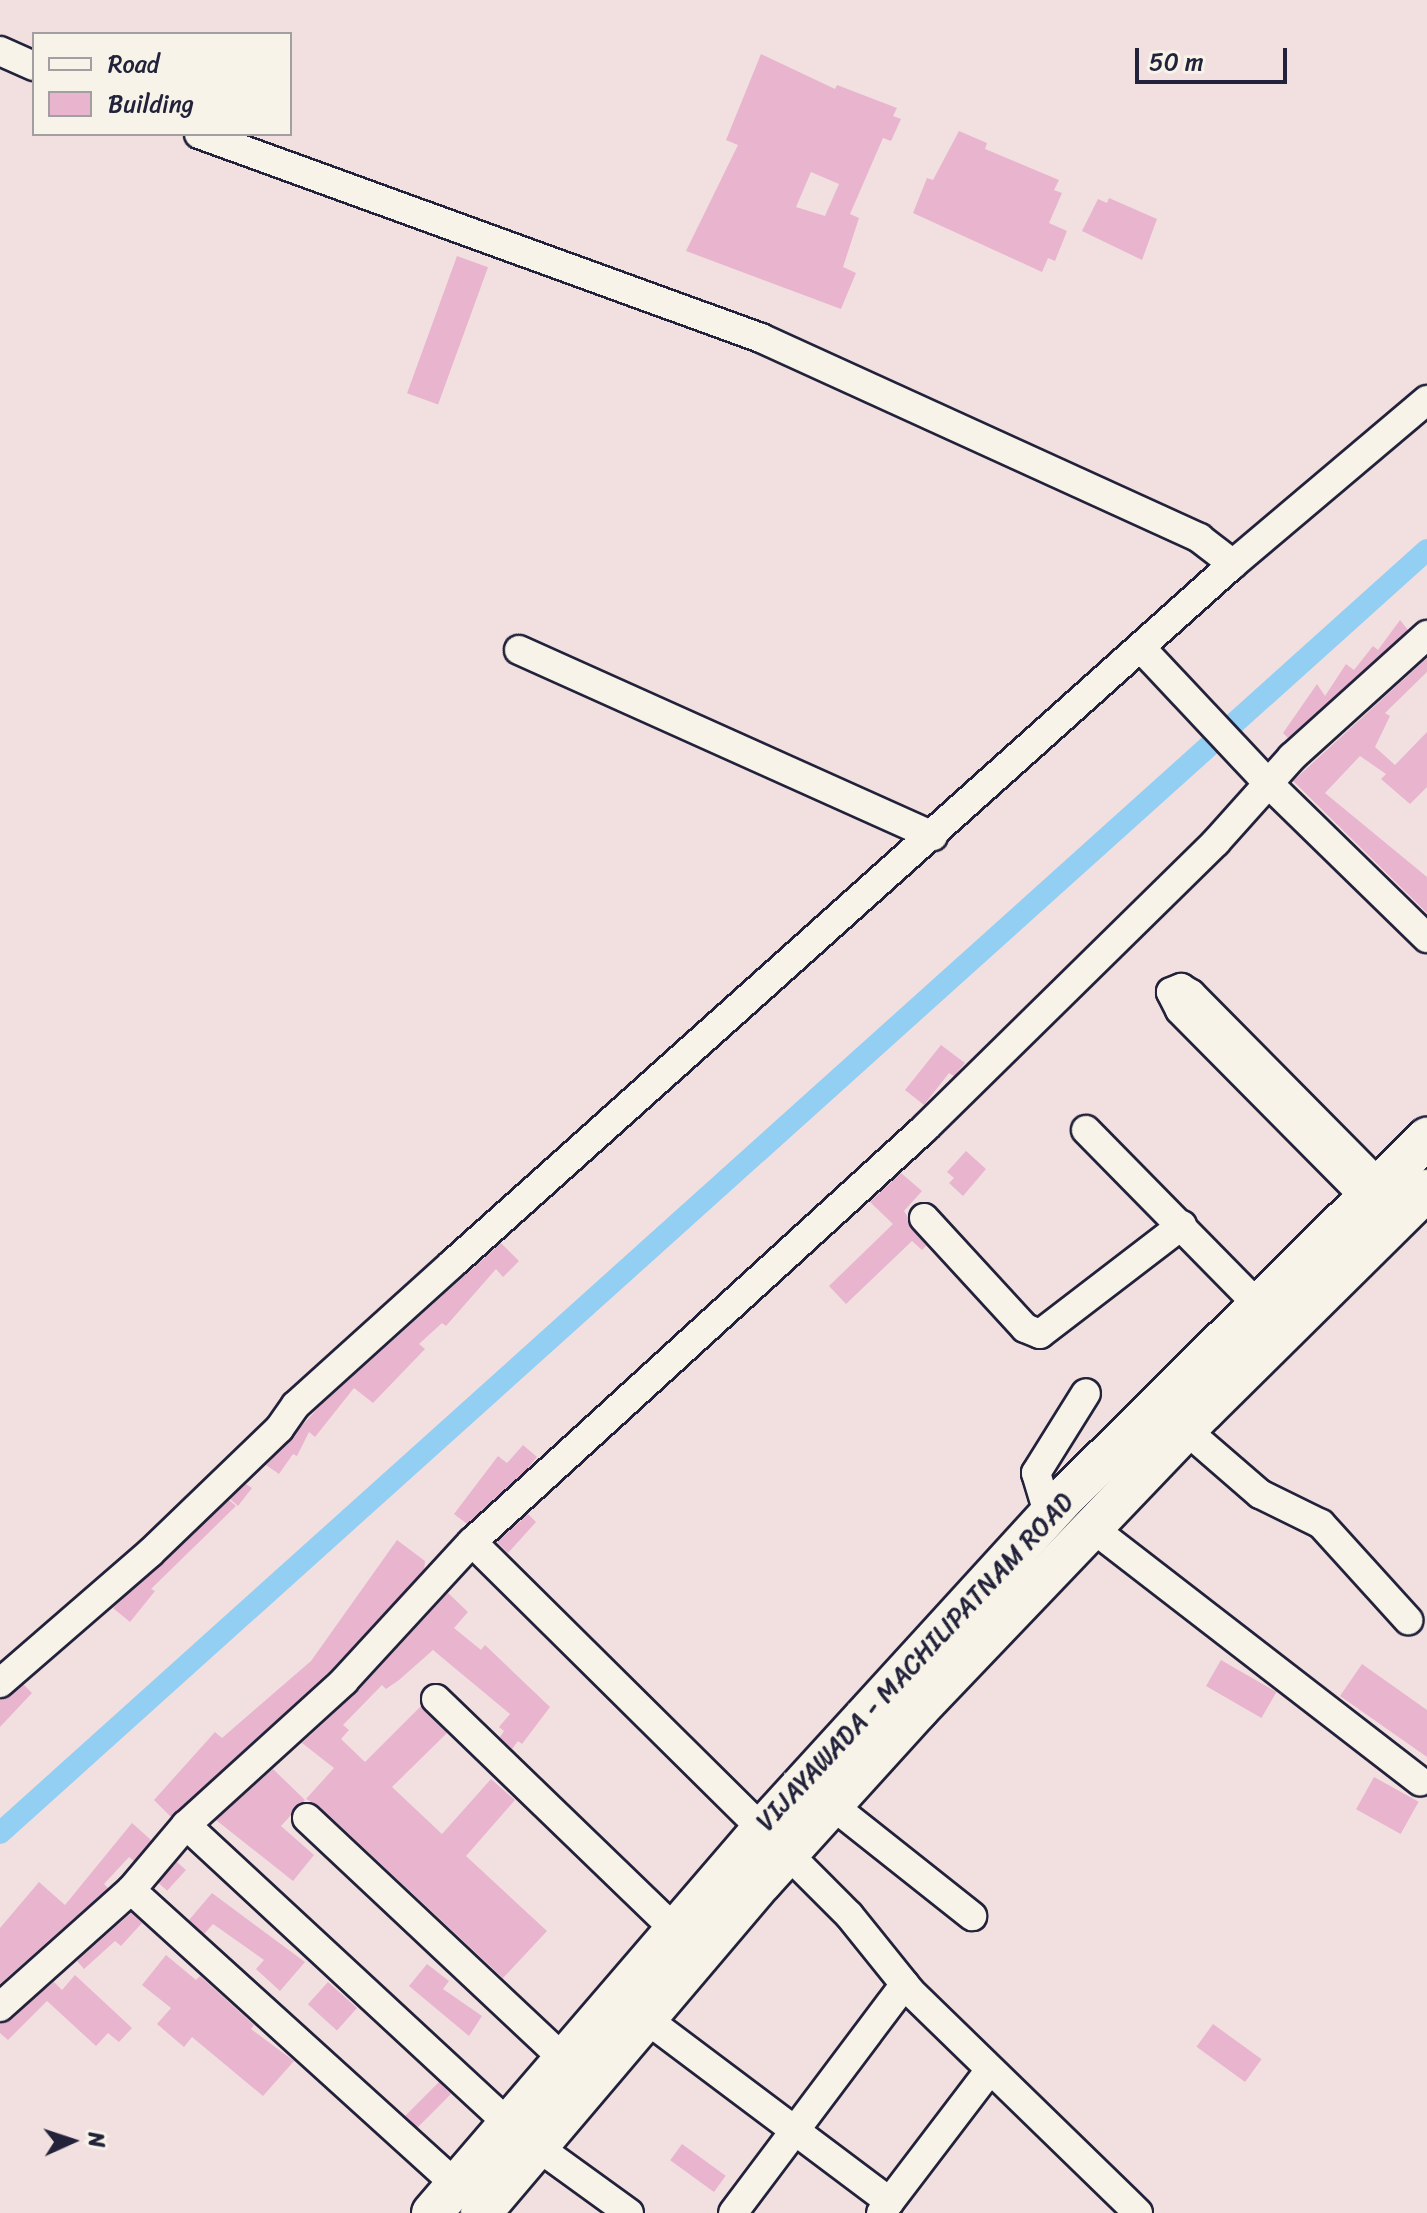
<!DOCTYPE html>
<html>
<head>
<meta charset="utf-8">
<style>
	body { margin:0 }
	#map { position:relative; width:1427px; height:2213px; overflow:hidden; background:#f2e0e0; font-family:Sriracha,sans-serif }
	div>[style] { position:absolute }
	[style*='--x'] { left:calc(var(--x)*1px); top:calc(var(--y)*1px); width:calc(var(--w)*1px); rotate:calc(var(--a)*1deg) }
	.canal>* { height:22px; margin:-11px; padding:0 11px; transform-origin:11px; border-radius:11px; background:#93cff3 }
	.building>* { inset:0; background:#e8b4ce; transform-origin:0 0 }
	.roads { filter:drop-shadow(2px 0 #22223b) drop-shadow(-2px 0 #22223b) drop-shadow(0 2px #22223b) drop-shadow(0 -2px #22223b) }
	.minor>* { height:28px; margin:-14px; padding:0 14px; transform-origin:14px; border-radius:14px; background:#f7f3e8 }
	.highway>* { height:40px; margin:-20px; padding:0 20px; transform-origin:20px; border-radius:20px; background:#f7f3e8 }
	span { translate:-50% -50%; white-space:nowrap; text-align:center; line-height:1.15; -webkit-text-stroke:8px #f7f3e8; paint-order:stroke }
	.street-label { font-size:26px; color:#22223b }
	.legend { position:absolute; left:32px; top:32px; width:260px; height:104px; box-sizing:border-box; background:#f7f3e8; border:2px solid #a29fa3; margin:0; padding:10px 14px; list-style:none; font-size:24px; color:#22223b }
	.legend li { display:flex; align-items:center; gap:16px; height:40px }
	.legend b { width:40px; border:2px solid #a29fa3 }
	.north { position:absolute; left:32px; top:2101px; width:80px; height:80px; -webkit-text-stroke:6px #f7f3e8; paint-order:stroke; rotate:87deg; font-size:22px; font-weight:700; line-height:32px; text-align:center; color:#22223b }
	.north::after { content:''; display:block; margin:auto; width:28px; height:36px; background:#22223b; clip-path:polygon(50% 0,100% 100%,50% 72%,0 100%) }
	.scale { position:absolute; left:1135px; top:48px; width:152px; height:36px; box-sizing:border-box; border:4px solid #22223b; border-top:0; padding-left:10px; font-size:24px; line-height:28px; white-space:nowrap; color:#22223b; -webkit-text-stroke:6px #f7f3e8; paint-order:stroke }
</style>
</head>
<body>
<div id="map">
	<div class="canal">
		<i style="--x:0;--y:1833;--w:1919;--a:-41.96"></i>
	</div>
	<div class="building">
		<i style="clip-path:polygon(evenodd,761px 54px,835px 89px,837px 85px,897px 108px,893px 116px,901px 119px,891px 141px,883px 138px,850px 214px,859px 218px,843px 267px,856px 273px,841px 309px,686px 251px,738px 145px,726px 140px,761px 54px,811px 172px,839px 184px,825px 216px,796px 207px,811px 172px)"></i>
		<i style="clip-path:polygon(959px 131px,987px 143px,985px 149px,1059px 180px,1054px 190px,1062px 193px,1049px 223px,1067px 231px,1055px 261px,1048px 258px,1042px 272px,913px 213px,927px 178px,933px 180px)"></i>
		<i style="clip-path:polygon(1109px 198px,1157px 219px,1142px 260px,1082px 231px,1098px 199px,1107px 203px)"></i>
		<i style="left:457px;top:256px;width:33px;height:146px;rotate:20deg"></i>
		<i style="clip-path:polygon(1400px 620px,1408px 630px,1288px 738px,1283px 733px,1317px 684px,1325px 696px,1346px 664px,1354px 670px,1373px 646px,1378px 650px)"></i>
		<i style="clip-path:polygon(1427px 658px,1427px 672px,1385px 713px,1390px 716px,1375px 747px,1395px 765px,1427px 732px,1427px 787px,1410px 804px,1381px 779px,1386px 774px,1360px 756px,1325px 793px,1427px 877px,1427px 913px,1293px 781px)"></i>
		<i style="clip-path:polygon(941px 1045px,965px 1063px,954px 1076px,949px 1073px,924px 1105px,905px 1090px)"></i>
		<i style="clip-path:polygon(966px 1151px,986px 1169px,963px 1196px,949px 1183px,954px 1178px,947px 1172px)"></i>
		<i style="clip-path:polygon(901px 1173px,922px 1191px,904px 1211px,926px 1246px,922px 1250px,912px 1241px,846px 1304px,829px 1286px,893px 1224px,870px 1202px)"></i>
		<i style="clip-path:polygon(501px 1243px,519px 1261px,503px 1277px,496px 1269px,446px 1326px,442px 1323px,419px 1344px,425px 1349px,373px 1403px,354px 1388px,315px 1437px,309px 1432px,297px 1456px,293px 1454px,279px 1474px,266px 1465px,319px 1407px)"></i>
		<i style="clip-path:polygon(523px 1445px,537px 1457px,527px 1469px,467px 1524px,454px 1514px,498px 1456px,507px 1463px)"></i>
		<i style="clip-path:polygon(246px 1484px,252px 1488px,238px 1506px,230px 1499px)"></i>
		<i style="clip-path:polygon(229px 1500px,236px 1506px,151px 1589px,155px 1591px,130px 1622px,113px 1608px)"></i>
		<i style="clip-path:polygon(528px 1514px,536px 1522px,508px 1553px,497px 1542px)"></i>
		<i style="clip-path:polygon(397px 1540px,425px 1561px,424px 1570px,332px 1669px,171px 1817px,154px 1800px,215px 1732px,222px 1738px,311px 1661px)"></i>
		<i style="clip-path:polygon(448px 1593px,468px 1612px,454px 1628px,481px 1650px,485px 1645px,550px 1707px,522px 1744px,518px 1741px,512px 1749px,500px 1737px,504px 1731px,499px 1727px,510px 1714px,433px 1650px,399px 1680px,386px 1689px,382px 1685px,343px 1725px,349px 1730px,341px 1739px,365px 1762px,421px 1706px,447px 1733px,392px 1787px,442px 1834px,491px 1779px,515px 1800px,466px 1856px,547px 1931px,503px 1978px,319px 1806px,306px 1799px,334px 1768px,302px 1743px,356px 1693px)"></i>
		<i style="left:1221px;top:1660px;width:64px;height:30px;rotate:30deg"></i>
		<i style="clip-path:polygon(1362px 1664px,1427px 1710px,1427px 1757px,1340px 1696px)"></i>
		<i style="clip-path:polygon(24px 1685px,32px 1693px,0 1727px,0 1700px)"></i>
		<i style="clip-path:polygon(273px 1769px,305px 1800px,281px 1826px,314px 1855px,293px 1881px,216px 1820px)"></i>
		<i style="left:1374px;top:1777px;width:51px;height:37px;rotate:29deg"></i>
		<i style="clip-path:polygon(132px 1823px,151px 1840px,134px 1861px,129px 1857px,104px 1884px,108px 1888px,0 1984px,0 1928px,39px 1882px,65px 1905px)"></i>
		<i style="left:177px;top:1862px;width:12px;height:28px;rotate:42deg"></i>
		<i style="clip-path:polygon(212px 1893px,305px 1962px,280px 1991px,256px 1969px,264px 1960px,213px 1924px,204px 1934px,189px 1920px)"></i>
		<i style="clip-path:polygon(131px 1913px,142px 1923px,121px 1946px,115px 1941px,84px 1969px,77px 1961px)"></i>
		<i style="clip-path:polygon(166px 1955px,196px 1980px,200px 1976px,254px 2025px,251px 2029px,294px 2061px,263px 2096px,192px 2037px,184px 2047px,157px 2024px,171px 2008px,142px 1985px)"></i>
		<i style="clip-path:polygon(427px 1964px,449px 1981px,443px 1989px,482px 2016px,469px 2036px,409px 1986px)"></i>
		<i style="clip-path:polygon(75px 1975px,132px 2028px,119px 2042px,108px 2033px,96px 2046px,47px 2001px,8px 2040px,0 2033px,0 2024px,54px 1982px,62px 1990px)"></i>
		<i style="left:328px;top:1982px;width:39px;height:30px;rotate:42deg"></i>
		<i style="left:1213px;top:2024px;width:60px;height:28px;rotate:36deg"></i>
		<i style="left:439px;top:2082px;width:17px;height:48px;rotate:45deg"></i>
		<i style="left:682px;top:2144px;width:54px;height:20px;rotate:36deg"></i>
	</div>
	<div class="roads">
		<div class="minor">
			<i style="--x:0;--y:51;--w:37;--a:24"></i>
			<i style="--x:199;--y:134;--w:598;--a:19.95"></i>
			<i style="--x:761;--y:338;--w:482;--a:24.5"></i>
			<i style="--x:1199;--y:538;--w:43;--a:37.4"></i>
			<i style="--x:519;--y:650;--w:454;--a:24.2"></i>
			<i style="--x:1143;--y:650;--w:183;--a:46.8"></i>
			<i style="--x:1268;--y:783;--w:222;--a:44.3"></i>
			<i style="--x:1086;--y:1130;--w:243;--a:45.5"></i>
			<i style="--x:1365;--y:1197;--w:263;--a:-134.7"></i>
			<i style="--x:1180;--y:1010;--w:20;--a:-117"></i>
			<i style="--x:1171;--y:992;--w:11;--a:-22"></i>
			<i style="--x:1181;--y:988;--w:12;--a:31"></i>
			<i style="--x:1191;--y:994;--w:267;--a:45.3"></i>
			<i style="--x:924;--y:1218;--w:149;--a:47.4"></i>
			<i style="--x:1025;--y:1328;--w:16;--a:22"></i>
			<i style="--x:1040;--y:1334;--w:179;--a:-37.5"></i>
			<i style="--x:1186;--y:1430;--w:98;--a:40.9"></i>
			<i style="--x:1260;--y:1494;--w:68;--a:26.2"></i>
			<i style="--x:1321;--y:1524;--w:130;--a:47.8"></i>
			<i style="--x:1049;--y:1516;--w:45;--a:-106.8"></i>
			<i style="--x:1036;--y:1473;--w:94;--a:-58"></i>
			<i style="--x:1091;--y:1527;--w:416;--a:37.7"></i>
			<i style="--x:472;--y:1542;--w:408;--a:44.7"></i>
			<i style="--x:0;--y:1683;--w:198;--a:-40.9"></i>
			<i style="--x:150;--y:1553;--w:179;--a:-43.9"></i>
			<i style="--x:279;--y:1429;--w:29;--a:-55"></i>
			<i style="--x:296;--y:1405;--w:210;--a:-42.1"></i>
			<i style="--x:452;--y:1264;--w:1049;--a:-41.87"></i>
			<i style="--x:1233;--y:564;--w:254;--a:-40.2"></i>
			<i style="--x:436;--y:1699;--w:331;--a:44"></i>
			<i style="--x:832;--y:1805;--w:179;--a:38.4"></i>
			<i style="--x:307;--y:1818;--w:351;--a:43.2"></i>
			<i style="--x:186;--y:1825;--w:437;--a:42.8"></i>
			<i style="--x:788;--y:1854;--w:86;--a:45"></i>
			<i style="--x:849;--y:1915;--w:97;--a:51.2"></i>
			<i style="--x:910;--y:1991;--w:318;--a:44.2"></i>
			<i style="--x:131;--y:1890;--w:438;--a:42.2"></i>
			<i style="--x:0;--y:2007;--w:176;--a:-41.8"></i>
			<i style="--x:131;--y:1890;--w:85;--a:-49.8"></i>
			<i style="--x:186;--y:1825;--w:214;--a:-42.3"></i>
			<i style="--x:344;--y:1681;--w:189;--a:-47.4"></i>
			<i style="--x:472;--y:1542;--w:614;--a:-42.42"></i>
			<i style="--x:925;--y:1128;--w:408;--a:-44.5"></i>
			<i style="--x:1216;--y:842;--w:114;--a:-48.2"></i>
			<i style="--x:1292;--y:757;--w:182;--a:-42.1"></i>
			<i style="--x:645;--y:2018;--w:306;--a:36.9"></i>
			<i style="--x:535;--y:2145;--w:116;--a:35.9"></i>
			<i style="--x:733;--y:2213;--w:286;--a:-53.1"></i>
			<i style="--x:881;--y:2213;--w:180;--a:-52.7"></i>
		</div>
		<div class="highway">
			<i style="--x:432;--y:2213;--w:506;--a:-49.33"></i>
			<i style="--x:762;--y:1829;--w:454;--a:-47.6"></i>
			<i style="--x:1068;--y:1494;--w:506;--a:-44.76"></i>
			<i style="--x:481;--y:2213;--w:436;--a:-49.7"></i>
			<i style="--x:763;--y:1881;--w:231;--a:-47.8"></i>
			<i style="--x:918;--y:1710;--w:415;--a:-46.3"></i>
			<i style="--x:1205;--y:1410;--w:313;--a:-44.7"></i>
		</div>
	</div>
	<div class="street-label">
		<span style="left:915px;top:1662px;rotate:-47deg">VIJAYAWADA - MACHILIPATNAM ROAD</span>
	</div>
	<ul class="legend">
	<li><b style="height:10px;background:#f7f3e8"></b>Road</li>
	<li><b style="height:22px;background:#e8b4ce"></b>Building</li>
	</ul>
	<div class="north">N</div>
	<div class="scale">50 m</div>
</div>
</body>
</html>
